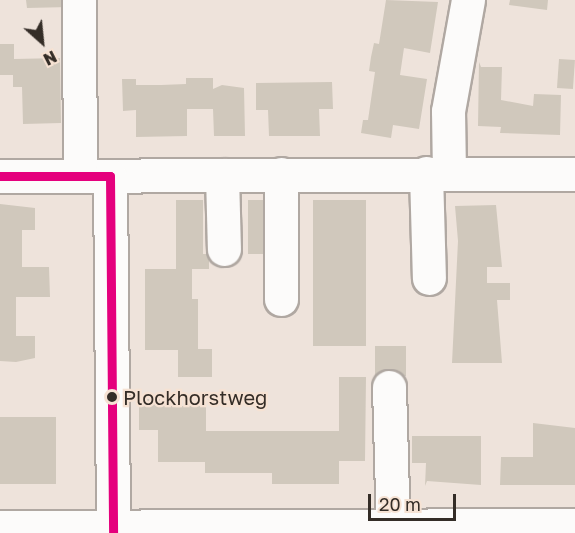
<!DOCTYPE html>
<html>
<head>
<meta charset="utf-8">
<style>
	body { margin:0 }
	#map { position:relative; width:575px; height:533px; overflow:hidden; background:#eee3db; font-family:"Golos Text",sans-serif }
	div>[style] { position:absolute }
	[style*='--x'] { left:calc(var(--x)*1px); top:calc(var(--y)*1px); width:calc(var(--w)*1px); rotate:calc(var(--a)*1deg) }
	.building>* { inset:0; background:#d0c8bc; transform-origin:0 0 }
	.roads { filter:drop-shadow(2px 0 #b0a8a2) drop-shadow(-2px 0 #b0a8a2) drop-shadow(0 2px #b0a8a2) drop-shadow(0 -2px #b0a8a2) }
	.minor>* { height:33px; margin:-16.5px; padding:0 16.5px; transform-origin:16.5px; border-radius:16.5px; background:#fcfbfa }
	.bus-1>* { height:9px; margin:-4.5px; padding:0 4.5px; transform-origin:4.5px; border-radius:4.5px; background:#e5007d }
	.dots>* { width:16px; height:16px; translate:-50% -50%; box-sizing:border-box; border:3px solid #f6e2d3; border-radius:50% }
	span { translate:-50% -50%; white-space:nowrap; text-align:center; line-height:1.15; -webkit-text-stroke:4.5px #f6e2d3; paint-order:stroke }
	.bus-label { font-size:20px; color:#342d27 }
	.left { translate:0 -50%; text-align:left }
	.north { position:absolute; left:12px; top:12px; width:60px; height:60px; -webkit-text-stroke:4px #f6e2d3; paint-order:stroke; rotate:153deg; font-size:16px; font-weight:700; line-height:24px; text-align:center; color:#342d27 }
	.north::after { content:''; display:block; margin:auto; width:21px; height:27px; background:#342d27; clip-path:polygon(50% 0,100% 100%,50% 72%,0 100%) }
	.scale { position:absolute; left:368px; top:494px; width:88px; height:27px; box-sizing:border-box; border:3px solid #342d27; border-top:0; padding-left:8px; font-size:18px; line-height:21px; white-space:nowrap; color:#342d27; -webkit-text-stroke:4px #f6e2d3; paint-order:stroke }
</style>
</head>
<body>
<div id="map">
	<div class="building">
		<i style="clip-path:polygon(26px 0,69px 0,69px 7px,27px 8px)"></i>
		<i style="clip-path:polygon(386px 0,438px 2px,430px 53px,404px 48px,400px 75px,427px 79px,419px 129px,393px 125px,391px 138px,361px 133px,363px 120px,368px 120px,375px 72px,369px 71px,371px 57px,374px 43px,379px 44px)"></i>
		<i style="clip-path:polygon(510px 0,548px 0,547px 10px,509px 5px)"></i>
		<i style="clip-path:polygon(0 44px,14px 44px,14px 59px,60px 58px,61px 123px,23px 124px,22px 87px,13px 87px,13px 75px,0 75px)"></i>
		<i style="left:559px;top:59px;width:16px;height:29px;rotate:4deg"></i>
		<i style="clip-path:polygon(479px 62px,481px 67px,502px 67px,501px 100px,533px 106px,534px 94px,561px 95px,560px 135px,500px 133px,501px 127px,478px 126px)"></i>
		<i style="clip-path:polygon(186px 78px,213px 78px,213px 89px,222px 85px,244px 88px,245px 136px,214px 136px,213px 109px,187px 109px,187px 136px,136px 137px,136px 110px,123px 111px,122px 79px,136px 79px,136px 85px,161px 85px,186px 84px)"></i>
		<i style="clip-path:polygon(332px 82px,333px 109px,319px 109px,320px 136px,269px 136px,268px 110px,256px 110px,256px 83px)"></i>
		<i style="clip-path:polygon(176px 200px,203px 200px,203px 254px,209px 254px,209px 269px,192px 269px,192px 299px,198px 299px,198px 349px,212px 349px,212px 377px,178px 377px,178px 350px,145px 350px,145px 269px,176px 269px)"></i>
		<i style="left:273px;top:200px;width:54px;height:25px;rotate:90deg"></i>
		<i style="left:313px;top:200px;width:53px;height:146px"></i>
		<i style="clip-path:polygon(0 204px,35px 208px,35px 230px,22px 230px,22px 267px,49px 267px,50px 297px,16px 297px,16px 336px,35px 336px,35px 358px,16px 362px,0 361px)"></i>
		<i style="clip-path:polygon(496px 205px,502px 267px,487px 267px,487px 283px,510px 283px,510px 300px,497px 300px,502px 363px,452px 363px,458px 241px,455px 206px)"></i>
		<i style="left:375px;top:346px;width:31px;height:30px"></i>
		<i style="clip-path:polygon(339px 377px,366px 377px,365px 461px,339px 461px,339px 484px,272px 484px,272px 473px,205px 473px,205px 462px,158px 462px,158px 430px,139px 430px,139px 399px,160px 399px,160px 406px,206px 406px,206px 431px,339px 431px)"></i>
		<i style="left:0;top:417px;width:56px;height:67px"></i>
		<i style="clip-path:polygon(533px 423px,575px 428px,575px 485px,500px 485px,501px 457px,533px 457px)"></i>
		<i style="clip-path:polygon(412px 436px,481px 436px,481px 485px,427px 481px,425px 486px,426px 463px,412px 463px)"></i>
	</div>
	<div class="roads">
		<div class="minor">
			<i style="--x:79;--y:0;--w:176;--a:89.7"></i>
			<i style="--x:426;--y:173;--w:105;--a:88.4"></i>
			<i style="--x:449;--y:174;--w:63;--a:-90.9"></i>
			<i style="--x:448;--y:111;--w:113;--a:-79.8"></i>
			<i style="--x:222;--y:175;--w:74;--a:88.5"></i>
			<i style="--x:0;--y:176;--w:575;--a:-0.2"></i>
			<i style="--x:110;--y:176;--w:357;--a:89.5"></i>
			<i style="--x:281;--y:299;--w:125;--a:-90"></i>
			<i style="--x:389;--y:387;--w:139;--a:88.4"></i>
			<i style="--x:0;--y:527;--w:575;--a:-0.2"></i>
		</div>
	</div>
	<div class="bus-1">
		<i style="--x:0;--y:176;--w:110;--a:0"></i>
		<i style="--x:110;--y:176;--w:357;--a:89.5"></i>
	</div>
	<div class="dots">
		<i style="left:112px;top:397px;background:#342d27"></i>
	</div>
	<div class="bus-label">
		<span class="left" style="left:123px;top:397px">Plockhorstweg</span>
	</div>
	<div class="north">N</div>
	<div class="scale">20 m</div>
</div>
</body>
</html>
